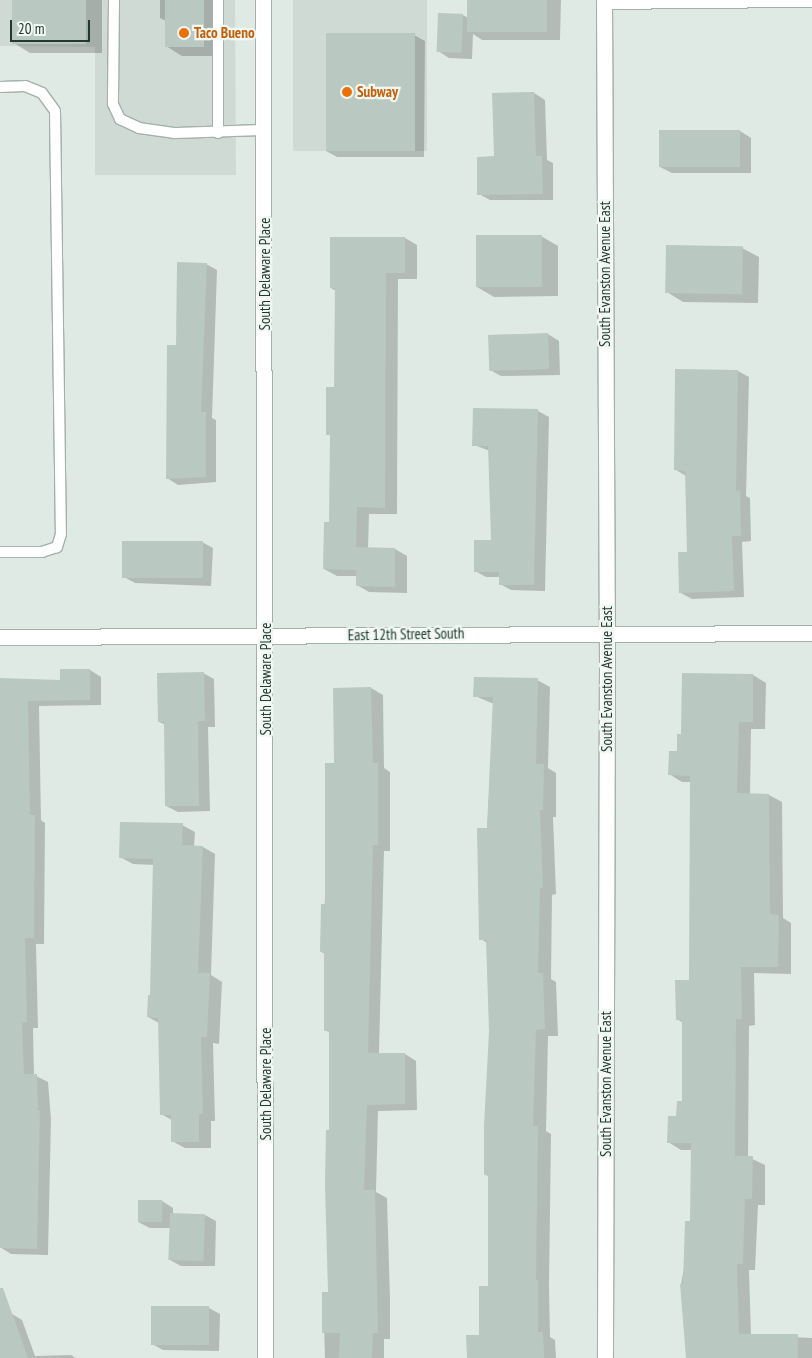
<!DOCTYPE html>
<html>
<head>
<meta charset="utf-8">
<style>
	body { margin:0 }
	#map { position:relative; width:812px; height:1358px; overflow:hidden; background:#e0eae5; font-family:"PT Sans Narrow",sans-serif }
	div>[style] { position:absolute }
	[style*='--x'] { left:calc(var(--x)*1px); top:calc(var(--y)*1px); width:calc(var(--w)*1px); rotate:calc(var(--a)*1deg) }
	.built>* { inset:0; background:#cfdad4; transform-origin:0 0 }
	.shadow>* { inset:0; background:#0003 }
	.building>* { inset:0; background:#b9c8c0; transform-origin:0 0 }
	.roads { filter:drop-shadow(1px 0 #a3b1ab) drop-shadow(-1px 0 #a3b1ab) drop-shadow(0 1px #a3b1ab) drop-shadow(0 -1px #a3b1ab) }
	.lane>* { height:10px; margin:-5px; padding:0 5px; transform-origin:5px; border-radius:5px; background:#fff }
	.street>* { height:15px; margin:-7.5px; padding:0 7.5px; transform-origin:7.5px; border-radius:7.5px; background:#fff }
	.dots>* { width:14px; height:14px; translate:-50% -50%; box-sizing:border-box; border:2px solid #f1f7f3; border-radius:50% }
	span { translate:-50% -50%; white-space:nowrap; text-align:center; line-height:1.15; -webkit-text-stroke:4.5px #f1f7f3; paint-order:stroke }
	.food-label { font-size:15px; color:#c56008; font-weight:700 }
	.left { translate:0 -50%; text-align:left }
	.street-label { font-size:15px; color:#223931 }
	.scale { position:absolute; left:10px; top:20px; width:80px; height:22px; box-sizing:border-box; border:2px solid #223931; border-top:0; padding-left:6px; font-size:15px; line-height:18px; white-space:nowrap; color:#223931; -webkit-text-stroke:4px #f1f7f3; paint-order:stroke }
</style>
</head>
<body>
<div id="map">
	<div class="built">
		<i style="clip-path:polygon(0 0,235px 0,236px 175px,95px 175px,95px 47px,0 46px)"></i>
		<i style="left:293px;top:0;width:134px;height:151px"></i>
	</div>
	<div class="shadow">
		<i style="clip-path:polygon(14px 0,102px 0,102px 53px,30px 53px,14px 43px)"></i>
		<i style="clip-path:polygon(160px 0,220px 0,220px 56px,182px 56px,166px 46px,166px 21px,160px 18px)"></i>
		<i style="clip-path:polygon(468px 0,561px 0,560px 40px,482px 40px,473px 34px,472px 59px,449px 58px,438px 51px,463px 15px,468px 18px)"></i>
		<i style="clip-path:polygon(414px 35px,425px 41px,424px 157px,337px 157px,326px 151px)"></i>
		<i style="clip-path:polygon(534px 93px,545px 100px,547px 160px,553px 163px,553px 200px,490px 200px,479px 194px,496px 158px,494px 94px)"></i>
		<i style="clip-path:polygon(660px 131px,740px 131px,751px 138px,751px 173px,672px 173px,660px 167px)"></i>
		<i style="clip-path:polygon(541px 236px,558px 246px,558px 296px,494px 297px,477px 287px)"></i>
		<i style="clip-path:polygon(331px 238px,405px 238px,417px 245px,417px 279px,398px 279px,397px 514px,369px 514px,368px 549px,395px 549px,407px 556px,407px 593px,369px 592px,357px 585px,357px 576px,337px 576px,324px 569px,330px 523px,331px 436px,328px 434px,336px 388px,336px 291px,331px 288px)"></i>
		<i style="clip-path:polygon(742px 248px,759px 257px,758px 303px,683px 302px,667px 292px)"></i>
		<i style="clip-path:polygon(206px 264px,217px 270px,212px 418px,216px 420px,216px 482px,178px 485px,167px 478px,177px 347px)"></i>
		<i style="clip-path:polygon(548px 334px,559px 341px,560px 375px,501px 376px,490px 370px,489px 335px)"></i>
		<i style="clip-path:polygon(738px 371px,749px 377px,746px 496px,750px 498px,751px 541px,742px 542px,744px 597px,692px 599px,681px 593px,688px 553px,686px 476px,676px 470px)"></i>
		<i style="clip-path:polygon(538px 411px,549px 417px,545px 591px,511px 590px,500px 584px,500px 577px,486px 577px,475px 571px,492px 541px,490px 451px,474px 445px)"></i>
		<i style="clip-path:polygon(202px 542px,213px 548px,211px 586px,135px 583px,124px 577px)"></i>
		<i style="clip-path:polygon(90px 670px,101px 677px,101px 705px,39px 706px,41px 820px,45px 823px,44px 944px,36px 944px,38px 1028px,33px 1028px,34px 1075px,48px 1082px,51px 1119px,48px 1255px,11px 1254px,0 1247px,0 679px,62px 681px)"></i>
		<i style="clip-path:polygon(203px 673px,214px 679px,215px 727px,208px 727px,210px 811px,178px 812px,166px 806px,166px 725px,159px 722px)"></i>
		<i style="clip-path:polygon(683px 674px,753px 675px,766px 683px,765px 729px,751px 729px,750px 795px,769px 795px,782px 802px,783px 918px,791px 923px,791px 974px,754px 973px,755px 1025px,749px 1026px,748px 1157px,765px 1165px,765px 1205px,758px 1205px,755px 1270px,749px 1270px,751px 1335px,812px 1338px,812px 1358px,687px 1358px,681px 1285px,692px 1222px,692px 1150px,681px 1150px,668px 1142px,683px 1102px,683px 1023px,677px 1019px,690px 981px,691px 782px,682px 782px,669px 774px,682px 735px)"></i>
		<i style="clip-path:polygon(537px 680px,550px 687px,548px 768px,556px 773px,556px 817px,553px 817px,556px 894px,552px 895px,551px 979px,556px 982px,558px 1036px,548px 1036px,546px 1131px,551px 1134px,549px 1287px,550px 1337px,555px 1340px,556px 1358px,468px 1358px,481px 1336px,489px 1287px,489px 1177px,485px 1174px,490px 1031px,487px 943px,481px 939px,494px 704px,475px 696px)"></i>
		<i style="clip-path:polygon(371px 688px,383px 695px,384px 768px,390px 772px,390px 851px,384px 851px,379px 1054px,405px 1054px,416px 1061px,417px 1110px,378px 1111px,376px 1192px,387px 1198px,390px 1299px,390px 1339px,384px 1339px,384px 1358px,325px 1358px,323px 1293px,329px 1293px,330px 1033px,325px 1030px,326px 954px,321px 952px,335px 765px)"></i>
		<i style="clip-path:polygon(182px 825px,195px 832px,194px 847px,203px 847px,215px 854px,211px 975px,222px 982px,219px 1044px,213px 1043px,215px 1121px,211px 1121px,211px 1148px,185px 1148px,172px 1141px,172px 1120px,161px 1114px,159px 1023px,148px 1017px,151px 997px,154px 865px,133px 864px,120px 857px)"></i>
		<i style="clip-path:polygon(162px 1201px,173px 1208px,173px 1215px,205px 1215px,216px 1221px,215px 1266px,181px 1266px,170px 1260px,171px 1228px,150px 1228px,138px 1222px)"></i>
		<i style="clip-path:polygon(209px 1308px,220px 1314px,219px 1351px,163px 1350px,152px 1344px)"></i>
		<i style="clip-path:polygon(12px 1314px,22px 1320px,35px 1356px,71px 1355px,76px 1358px,0 1358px,0 1318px)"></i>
	</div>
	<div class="building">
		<i style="left:12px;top:0;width:74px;height:44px"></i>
		<i style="left:165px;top:0;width:39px;height:47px"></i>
		<i style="left:467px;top:0;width:80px;height:32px"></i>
		<i style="left:438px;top:13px;width:25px;height:39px;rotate:2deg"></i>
		<i style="left:326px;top:33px;width:89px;height:118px"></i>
		<i style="clip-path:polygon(534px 92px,536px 156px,542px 156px,543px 194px,477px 195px,477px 157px,494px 156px,492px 93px)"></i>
		<i style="left:659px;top:130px;width:81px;height:37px"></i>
		<i style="left:542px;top:235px;width:52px;height:66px;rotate:90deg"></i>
		<i style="clip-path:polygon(330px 237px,405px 237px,405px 273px,386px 273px,385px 508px,357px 507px,356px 547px,395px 548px,395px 587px,356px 586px,356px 570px,323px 569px,324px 522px,329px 522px,330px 435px,326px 435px,326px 387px,334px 387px,335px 288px,330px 288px)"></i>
		<i style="left:666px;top:245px;width:77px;height:48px;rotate:1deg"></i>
		<i style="clip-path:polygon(177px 262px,207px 263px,201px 412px,206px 412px,206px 477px,166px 479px,167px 345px,176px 345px)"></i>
		<i style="left:548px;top:333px;width:36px;height:60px;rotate:88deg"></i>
		<i style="clip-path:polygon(675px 369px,738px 370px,736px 491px,740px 490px,741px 536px,732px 536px,734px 591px,679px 593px,678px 552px,687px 552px,685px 471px,674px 470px)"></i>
		<i style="clip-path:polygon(473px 408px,538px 409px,534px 585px,499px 585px,499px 572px,474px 572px,474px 540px,491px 540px,488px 446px,472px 446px)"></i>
		<i style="left:122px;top:541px;width:81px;height:37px"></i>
		<i style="clip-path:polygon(60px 669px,90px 669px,90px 700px,28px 701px,30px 815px,35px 815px,34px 938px,25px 938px,27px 1022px,22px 1022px,24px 1074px,37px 1074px,38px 1111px,40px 1111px,37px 1249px,0 1248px,0 678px,60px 680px)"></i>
		<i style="clip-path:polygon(204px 672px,205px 721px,198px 721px,199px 806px,165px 806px,164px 722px,158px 722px,157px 673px)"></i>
		<i style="clip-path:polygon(682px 673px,753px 674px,753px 722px,739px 722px,737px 793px,769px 794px,770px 914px,779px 915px,778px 967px,741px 967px,742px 1019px,736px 1019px,735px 1156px,753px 1156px,752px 1199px,745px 1199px,743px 1264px,737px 1264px,739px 1334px,798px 1334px,798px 1358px,686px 1358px,680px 1284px,683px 1284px,685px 1221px,690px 1221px,691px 1143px,667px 1143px,668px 1116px,676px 1116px,677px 1101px,682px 1101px,682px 1020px,676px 1020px,675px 980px,689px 980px,690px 776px,668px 775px,669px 751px,677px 751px,677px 734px,681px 734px)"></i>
		<i style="clip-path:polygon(474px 677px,538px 678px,536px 764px,544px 764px,543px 810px,540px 810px,543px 888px,540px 888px,538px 973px,543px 973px,545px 1029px,536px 1030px,533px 1126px,538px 1126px,536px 1280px,538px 1280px,538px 1332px,543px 1332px,544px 1358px,467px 1358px,466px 1335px,479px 1335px,479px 1286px,488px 1286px,488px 1175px,484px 1175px,484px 1126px,489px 1031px,486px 940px,479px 940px,477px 828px,487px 828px,493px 697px,473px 697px)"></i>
		<i style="clip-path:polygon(371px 687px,373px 763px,378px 763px,378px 845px,373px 845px,368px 1053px,405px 1053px,405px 1104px,367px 1105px,364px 1190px,375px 1190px,378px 1333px,373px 1333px,372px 1358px,339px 1358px,340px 1333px,322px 1333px,322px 1292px,328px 1292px,325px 1185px,326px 1130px,329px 1130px,329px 1031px,324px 1031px,324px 952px,320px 952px,321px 904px,325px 904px,325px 763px,334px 763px,333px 688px)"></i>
		<i style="clip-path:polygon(120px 822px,183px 823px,182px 845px,203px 846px,198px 973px,210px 973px,207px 1037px,201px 1037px,203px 1114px,199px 1114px,199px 1142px,171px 1142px,171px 1115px,160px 1115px,158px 1018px,147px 1017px,148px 995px,150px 995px,153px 859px,119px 858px)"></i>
		<i style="left:138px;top:1200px;width:24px;height:22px"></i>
		<i style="left:170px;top:1213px;width:35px;height:47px;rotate:2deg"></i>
		<i style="clip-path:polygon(0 1288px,3px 1288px,28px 1358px,0 1358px)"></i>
		<i style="left:151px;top:1306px;width:58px;height:39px"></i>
	</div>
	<div class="roads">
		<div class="lane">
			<i style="--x:114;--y:0;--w:104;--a:90.6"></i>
			<i style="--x:113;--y:104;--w:17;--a:65"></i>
			<i style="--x:120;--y:119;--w:21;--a:25"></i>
			<i style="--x:139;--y:128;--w:35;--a:8"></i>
			<i style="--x:174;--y:133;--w:90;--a:-1.9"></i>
			<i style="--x:218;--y:0;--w:133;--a:90"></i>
			<i style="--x:604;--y:4;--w:208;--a:-0.6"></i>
			<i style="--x:0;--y:87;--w:25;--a:-2"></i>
			<i style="--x:25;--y:86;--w:18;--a:22"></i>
			<i style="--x:42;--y:93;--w:22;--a:54"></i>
			<i style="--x:55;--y:111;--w:423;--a:89.2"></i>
			<i style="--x:61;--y:534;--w:14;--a:107"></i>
			<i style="--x:57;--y:547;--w:16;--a:162"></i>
			<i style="--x:42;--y:552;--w:42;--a:180"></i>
		</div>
		<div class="street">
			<i style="--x:263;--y:0;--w:1358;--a:89.92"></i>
			<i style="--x:604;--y:0;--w:667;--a:89.74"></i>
			<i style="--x:607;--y:667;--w:691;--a:90.17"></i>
			<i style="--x:0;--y:637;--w:812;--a:-0.28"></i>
		</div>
	</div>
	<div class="dots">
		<i style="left:184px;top:33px;background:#e8710a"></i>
		<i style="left:347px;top:92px;background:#e8710a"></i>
	</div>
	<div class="food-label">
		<span class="left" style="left:194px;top:33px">Taco Bueno</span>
		<span class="left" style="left:357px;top:92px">Subway</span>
	</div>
	<div class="street-label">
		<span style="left:265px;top:274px;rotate:-90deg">South Delaware Place</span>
		<span style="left:605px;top:274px;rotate:-90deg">South Evanston Avenue East</span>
		<span style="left:406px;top:634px;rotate:-1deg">East 12th Street South</span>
		<span style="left:266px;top:679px;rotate:-90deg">South Delaware Place</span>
		<span style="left:607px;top:679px;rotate:-90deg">South Evanston Avenue East</span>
		<span style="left:266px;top:1084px;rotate:-90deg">South Delaware Place</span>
		<span style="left:606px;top:1084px;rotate:-90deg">South Evanston Avenue East</span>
	</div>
	<div class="scale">20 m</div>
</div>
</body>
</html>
